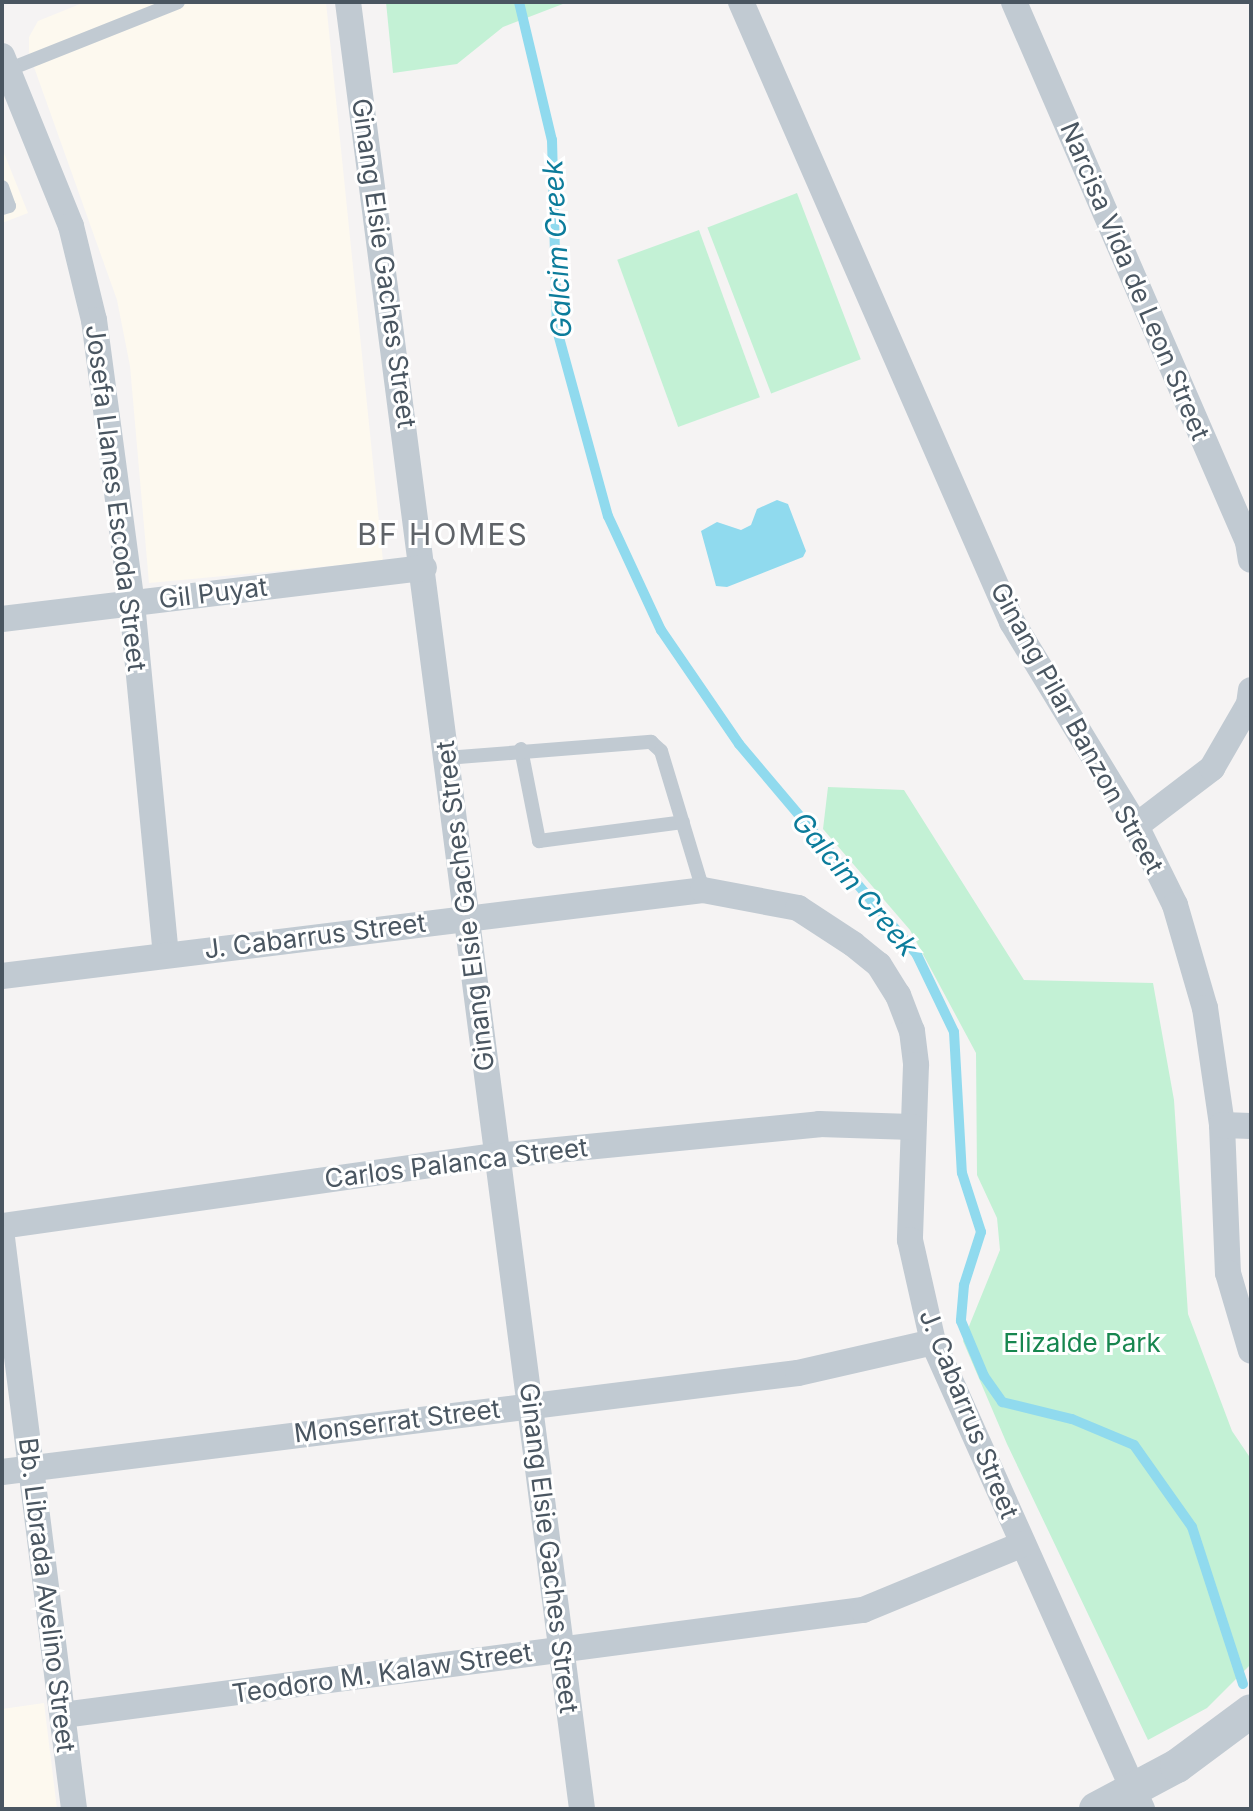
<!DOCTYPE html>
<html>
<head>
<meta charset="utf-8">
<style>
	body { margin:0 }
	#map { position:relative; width:1253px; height:1811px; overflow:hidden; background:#f5f3f3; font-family:Inter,sans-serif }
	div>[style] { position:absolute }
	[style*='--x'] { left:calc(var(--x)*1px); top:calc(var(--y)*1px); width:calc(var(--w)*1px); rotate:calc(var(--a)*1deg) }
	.commercial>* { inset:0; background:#fdf9ef }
	.green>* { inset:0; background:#c3f1d5; transform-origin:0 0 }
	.water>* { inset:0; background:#90daee }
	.stream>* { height:10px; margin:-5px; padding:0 5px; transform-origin:5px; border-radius:5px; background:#90daee }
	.service>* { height:14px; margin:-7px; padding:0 7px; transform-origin:7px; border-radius:7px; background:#c1cad2 }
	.minor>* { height:26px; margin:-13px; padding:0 13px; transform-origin:13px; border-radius:13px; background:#c1cad2 }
	.tertiary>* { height:34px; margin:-17px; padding:0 17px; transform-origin:17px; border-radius:17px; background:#c1cad2 }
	span { translate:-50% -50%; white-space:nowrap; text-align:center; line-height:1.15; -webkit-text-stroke:6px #fff; paint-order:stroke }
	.street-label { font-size:26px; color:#4a5661 }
	.park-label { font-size:26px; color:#17864f }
	.water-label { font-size:28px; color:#0c7c9b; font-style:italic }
	.quarter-label { font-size:30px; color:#5f6368; letter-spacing:2px }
	.frame { position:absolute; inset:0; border:4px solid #4a5661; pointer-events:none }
</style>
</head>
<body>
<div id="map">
	<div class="commercial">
		<i style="clip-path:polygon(85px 2px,326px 2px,383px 561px,149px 583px,130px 366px,117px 300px,29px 53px,29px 37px,38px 21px)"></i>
		<i style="clip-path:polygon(2px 148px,28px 213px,2px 223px)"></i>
		<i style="clip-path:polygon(44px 1703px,57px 1809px,2px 1809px,2px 1709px)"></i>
	</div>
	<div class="green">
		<i style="clip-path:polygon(386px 2px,568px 2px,503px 27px,457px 64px,393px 73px)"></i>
		<i style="left:797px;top:193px;width:178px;height:96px;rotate:69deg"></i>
		<i style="left:699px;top:230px;width:178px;height:87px;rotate:70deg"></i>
		<i style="clip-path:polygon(828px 787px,904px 790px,1024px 980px,1153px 983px,1174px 1100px,1188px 1314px,1232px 1431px,1251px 1459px,1251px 1664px,1207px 1708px,1148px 1740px,1007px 1444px,963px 1341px,1000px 1250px,997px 1218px,977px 1175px,976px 1053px,910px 930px,823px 829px)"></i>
	</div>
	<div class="water">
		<i style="clip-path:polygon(777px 500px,788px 504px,806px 551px,803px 557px,727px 587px,716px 586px,701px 531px,717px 522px,741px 530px,751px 525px,757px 509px)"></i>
	</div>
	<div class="stream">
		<i style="--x:519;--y:2;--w:142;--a:76.6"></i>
		<i style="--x:552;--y:140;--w:190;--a:88.5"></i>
		<i style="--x:557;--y:330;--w:193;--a:74.7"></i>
		<i style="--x:608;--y:516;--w:126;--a:65.1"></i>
		<i style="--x:661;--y:630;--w:138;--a:55.6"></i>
		<i style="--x:739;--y:744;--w:276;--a:49.8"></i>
		<i style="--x:917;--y:955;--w:85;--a:64.3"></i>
		<i style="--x:954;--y:1032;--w:141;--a:86.8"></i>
		<i style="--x:962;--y:1173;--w:62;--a:72.1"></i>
		<i style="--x:981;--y:1232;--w:56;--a:107.8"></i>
		<i style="--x:964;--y:1285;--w:36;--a:95"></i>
		<i style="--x:961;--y:1321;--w:60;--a:67.3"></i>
		<i style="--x:984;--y:1376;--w:32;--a:55"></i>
		<i style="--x:1002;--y:1402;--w:72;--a:13.7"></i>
		<i style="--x:1072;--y:1419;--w:67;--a:22.8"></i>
		<i style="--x:1134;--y:1445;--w:100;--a:54.7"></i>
		<i style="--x:1192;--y:1527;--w:165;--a:72"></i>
	</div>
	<div class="service">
		<i style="--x:5;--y:71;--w:186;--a:-21.7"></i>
		<i style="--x:2;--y:187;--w:20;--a:70"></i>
		<i style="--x:9;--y:206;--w:7;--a:164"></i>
		<i style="--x:521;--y:749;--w:94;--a:78.9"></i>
		<i style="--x:539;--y:841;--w:145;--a:-7.5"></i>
		<i style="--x:446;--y:758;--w:206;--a:-4.5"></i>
		<i style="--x:651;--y:742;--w:13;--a:42"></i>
		<i style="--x:661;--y:751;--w:145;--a:73.2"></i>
	</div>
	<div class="minor">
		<i style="--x:348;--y:2;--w:1822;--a:82.62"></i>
		<i style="--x:741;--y:2;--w:677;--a:66.39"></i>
		<i style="--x:1012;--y:622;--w:239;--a:58.7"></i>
		<i style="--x:1136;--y:826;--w:88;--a:63.7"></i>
		<i style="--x:1175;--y:905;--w:107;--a:73.8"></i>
		<i style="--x:1205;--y:1008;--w:118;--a:81.7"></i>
		<i style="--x:1222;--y:1125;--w:148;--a:87.7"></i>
		<i style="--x:1228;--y:1273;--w:81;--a:73.6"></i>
		<i style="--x:1014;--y:2;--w:589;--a:66.57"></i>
		<i style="--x:1248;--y:542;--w:18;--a:81"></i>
		<i style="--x:2;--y:56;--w:183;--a:67.9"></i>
		<i style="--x:71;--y:226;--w:97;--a:76.3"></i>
		<i style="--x:94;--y:320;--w:286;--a:82.4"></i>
		<i style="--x:132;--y:603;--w:353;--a:84.5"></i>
		<i style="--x:2;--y:619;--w:425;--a:-6.9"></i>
		<i style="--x:1136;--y:826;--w:96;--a:-37.3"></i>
		<i style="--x:1212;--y:768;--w:74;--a:-60"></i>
		<i style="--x:1249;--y:704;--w:14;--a:-82"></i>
		<i style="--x:2;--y:976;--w:706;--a:-6.99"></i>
		<i style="--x:703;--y:890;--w:97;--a:10.7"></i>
		<i style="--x:798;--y:908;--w:66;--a:33.2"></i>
		<i style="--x:853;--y:944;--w:33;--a:39"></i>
		<i style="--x:879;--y:965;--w:36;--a:58"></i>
		<i style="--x:898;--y:995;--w:39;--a:69"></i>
		<i style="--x:912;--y:1031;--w:34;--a:83"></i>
		<i style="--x:916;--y:1065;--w:175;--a:92"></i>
		<i style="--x:910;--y:1240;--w:105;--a:77.3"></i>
		<i style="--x:933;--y:1342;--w:512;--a:65.89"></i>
		<i style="--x:1222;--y:1125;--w:29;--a:2"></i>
		<i style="--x:2;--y:1226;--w:498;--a:-8.1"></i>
		<i style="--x:495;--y:1156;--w:326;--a:-5.6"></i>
		<i style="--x:819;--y:1124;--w:93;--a:1.8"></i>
		<i style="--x:2;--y:1238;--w:576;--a:82.81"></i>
		<i style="--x:2;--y:1472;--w:802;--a:-7.09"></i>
		<i style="--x:798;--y:1373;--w:139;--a:-12.9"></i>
		<i style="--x:63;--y:1715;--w:807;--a:-7.48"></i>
		<i style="--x:863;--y:1610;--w:173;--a:-22.4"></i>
	</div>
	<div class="tertiary">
		<i style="--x:1096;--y:1809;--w:92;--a:-28"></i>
		<i style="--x:1177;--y:1766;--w:92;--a:-36.6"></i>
	</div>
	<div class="street-label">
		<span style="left:384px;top:263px;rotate:82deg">Ginang Elsie Gaches Street</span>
		<span style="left:1135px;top:281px;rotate:67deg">Narcisa Vida de Leon Street</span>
		<span style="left:116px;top:498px;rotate:83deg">Josefa Llanes Escoda Street</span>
		<span style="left:213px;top:593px;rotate:-7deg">Gil Puyat</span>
		<span style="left:1077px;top:728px;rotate:61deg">Ginang Pilar Banzon Street</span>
		<span style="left:465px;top:906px;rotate:-97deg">Ginang Elsie Gaches Street</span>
		<span style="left:315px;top:936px;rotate:-7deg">J. Cabarrus Street</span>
		<span style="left:456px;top:1163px;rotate:-7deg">Carlos Palanca Street</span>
		<span style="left:969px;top:1414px;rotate:68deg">J. Cabarrus Street</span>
		<span style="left:397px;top:1421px;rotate:-7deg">Monserrat Street</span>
		<span style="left:549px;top:1548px;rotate:83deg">Ginang Elsie Gaches Street</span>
		<span style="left:47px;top:1595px;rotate:83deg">Bb. Librada Avelino Street</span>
		<span style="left:382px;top:1673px;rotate:-8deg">Teodoro M. Kalaw Street</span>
	</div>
	<div class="park-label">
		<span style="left:1082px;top:1343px">Elizalde Park</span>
	</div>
	<div class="water-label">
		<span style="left:557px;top:249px;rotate:-93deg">Galcim Creek</span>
		<span style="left:855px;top:884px;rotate:50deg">Galcim Creek</span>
	</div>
	<div class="quarter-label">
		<span style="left:443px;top:534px">BF HOMES</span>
	</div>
	<div class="frame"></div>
</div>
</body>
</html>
